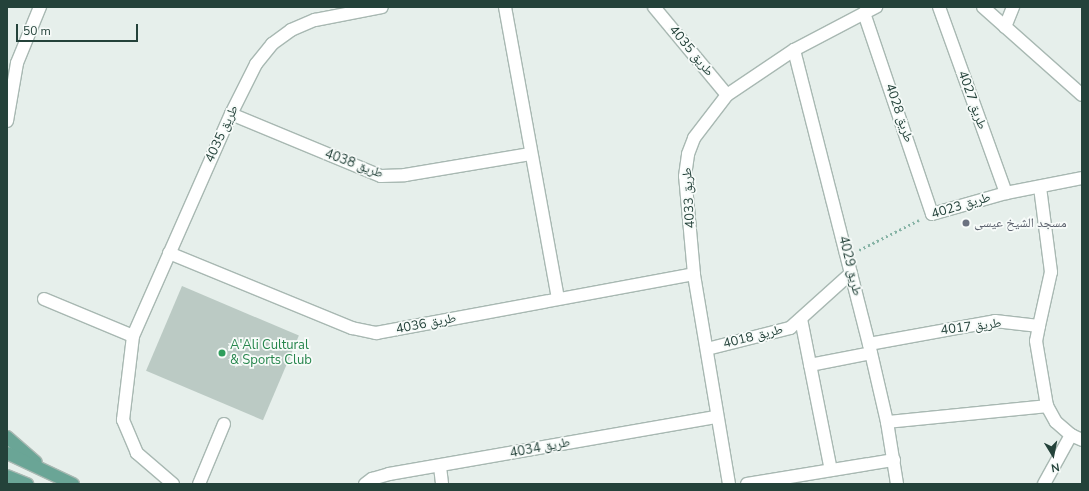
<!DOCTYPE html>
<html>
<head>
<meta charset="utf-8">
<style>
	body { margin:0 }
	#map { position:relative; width:1089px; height:491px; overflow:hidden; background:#e6efeb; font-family:"Nunito Sans","Noto Naskh Arabic",sans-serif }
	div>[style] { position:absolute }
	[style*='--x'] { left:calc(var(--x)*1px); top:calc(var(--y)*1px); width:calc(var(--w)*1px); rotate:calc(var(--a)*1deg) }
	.building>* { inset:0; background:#bbcac4; transform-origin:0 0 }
	.path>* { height:2.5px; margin-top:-1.25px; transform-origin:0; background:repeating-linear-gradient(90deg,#86b3a5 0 2px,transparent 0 5px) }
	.roads { filter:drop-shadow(1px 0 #a8b8b2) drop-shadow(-1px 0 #a8b8b2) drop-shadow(0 1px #a8b8b2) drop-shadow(0 -1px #a8b8b2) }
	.minor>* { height:12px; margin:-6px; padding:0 6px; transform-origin:6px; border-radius:6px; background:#fff }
	.major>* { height:12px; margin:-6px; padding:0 6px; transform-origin:6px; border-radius:6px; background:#6aa596 }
	.dots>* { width:11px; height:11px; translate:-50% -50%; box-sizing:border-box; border:2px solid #f7fbf9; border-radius:50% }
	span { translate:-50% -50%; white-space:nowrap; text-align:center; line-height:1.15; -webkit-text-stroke:3.5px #f7fbf9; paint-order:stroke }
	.street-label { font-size:13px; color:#24423a }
	.worship-label { font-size:13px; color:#5b616d }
	.left { translate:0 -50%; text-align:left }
	.leisure-label { font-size:13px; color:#27864d }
	.frame { position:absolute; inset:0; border:8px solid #24423a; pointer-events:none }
	.north { position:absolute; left:1033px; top:435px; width:40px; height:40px; -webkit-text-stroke:3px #f7fbf9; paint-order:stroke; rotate:170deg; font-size:11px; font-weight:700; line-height:16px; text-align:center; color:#24423a }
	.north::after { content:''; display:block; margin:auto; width:14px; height:18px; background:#24423a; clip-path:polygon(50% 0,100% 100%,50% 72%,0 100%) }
	.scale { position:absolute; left:16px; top:24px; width:122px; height:18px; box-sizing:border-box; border:2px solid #24423a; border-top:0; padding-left:5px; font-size:12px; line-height:14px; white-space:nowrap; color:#24423a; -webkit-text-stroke:3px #f7fbf9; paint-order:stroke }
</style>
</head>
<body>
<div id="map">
	<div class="building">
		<i style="left:182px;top:286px;width:127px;height:92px;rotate:23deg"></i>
	</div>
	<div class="path">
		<i style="--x:859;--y:250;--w:67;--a:-26.6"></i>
	</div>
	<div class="roads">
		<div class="minor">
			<i style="--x:505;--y:7;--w:296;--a:79.7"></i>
			<i style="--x:654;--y:7;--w:114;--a:50.3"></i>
			<i style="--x:939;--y:7;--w:198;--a:70.2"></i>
			<i style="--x:983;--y:7;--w:132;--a:41.6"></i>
			<i style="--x:864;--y:13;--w:212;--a:71.3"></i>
			<i style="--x:932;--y:214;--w:77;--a:-15.8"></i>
			<i style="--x:1006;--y:193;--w:77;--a:-11.2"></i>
			<i style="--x:1005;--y:27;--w:22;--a:-68"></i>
			<i style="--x:794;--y:50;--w:303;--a:75.7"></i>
			<i style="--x:869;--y:344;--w:80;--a:77"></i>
			<i style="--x:887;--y:422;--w:63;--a:80.8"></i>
			<i style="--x:231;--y:114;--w:162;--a:22.5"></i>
			<i style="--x:381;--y:176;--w:24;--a:-2"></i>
			<i style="--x:405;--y:175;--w:127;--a:-9.5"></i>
			<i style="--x:7;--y:121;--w:59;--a:-80.2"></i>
			<i style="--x:17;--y:63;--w:61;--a:-67.7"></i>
			<i style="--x:169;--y:253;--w:198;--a:22.3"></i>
			<i style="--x:352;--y:328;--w:25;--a:12"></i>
			<i style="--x:376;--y:333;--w:323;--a:-10.5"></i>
			<i style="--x:44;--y:299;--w:96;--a:22.6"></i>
			<i style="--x:801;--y:319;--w:154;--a:78.8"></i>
			<i style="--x:1039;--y:326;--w:55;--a:-77.5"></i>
			<i style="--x:1051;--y:272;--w:86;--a:-97.4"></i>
			<i style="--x:869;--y:344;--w:128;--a:-10.3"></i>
			<i style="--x:995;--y:321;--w:44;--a:6.5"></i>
			<i style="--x:1039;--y:326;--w:15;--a:101"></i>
			<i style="--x:1036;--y:341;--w:66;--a:80.4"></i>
			<i style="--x:1047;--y:406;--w:18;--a:61"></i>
			<i style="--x:1056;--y:422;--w:20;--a:41"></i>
			<i style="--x:1071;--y:435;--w:12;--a:24"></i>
			<i style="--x:707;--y:349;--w:86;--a:-14.2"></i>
			<i style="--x:790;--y:328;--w:82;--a:-42"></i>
			<i style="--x:810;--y:365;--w:62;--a:-11.1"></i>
			<i style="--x:887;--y:422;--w:161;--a:-5.7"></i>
			<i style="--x:440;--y:467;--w:17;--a:83"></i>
			<i style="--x:173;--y:484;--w:48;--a:-139.3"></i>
			<i style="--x:137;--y:453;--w:36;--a:-113"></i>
			<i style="--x:123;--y:420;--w:85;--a:-83.2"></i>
			<i style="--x:133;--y:336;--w:243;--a:-66.2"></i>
			<i style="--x:231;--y:114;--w:56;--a:-63.4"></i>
			<i style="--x:256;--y:64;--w:26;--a:-51"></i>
			<i style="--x:272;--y:44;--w:24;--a:-36"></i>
			<i style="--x:291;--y:30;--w:26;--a:-23"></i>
			<i style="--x:315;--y:20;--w:68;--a:-11"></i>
			<i style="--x:199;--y:484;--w:65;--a:-67.4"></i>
			<i style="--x:365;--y:484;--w:9;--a:-36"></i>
			<i style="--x:372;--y:479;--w:18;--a:-16"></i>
			<i style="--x:389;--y:474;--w:333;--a:-9.9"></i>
			<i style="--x:729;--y:484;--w:213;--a:-99.5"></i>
			<i style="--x:694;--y:274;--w:98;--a:-95.2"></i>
			<i style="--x:685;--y:176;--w:22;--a:-82"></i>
			<i style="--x:688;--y:154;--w:17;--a:-69"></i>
			<i style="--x:694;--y:138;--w:54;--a:-52.5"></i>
			<i style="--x:727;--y:95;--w:81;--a:-33.9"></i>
			<i style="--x:794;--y:50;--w:93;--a:-27.7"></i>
			<i style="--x:747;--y:484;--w:149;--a:-9.3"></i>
			<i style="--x:1044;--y:484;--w:56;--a:-61.1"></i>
		</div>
		<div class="major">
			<i style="--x:7;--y:437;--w:38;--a:41"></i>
			<i style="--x:7;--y:453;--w:73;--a:25.2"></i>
			<i style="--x:7;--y:476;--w:22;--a:22"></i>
		</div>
	</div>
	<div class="dots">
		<i style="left:966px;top:223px;background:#6b7280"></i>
		<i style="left:222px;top:353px;background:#2e9e5b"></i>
	</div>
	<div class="street-label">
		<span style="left:691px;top:51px;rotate:50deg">طريق 4035</span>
		<span style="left:972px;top:100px;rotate:70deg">طريق 4027</span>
		<span style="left:899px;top:113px;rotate:71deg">طريق 4028</span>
		<span style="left:222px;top:134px;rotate:-65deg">طريق 4035</span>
		<span style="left:354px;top:164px;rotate:20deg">طريق 4038</span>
		<span style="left:689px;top:198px;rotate:-93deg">طريق 4033</span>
		<span style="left:961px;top:206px;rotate:-17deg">طريق 4023</span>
		<span style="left:850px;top:266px;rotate:76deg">طريق 4029</span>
		<span style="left:426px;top:324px;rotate:-11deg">طريق 4036</span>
		<span style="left:971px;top:327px;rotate:-7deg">طريق 4017</span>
		<span style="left:753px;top:337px;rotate:-14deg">طريق 4018</span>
		<span style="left:540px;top:448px;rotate:-11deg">طريق 4034</span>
	</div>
	<div class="worship-label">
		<span class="left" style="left:974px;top:223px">مسجد الشيخ عيسى</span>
	</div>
	<div class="leisure-label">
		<span class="left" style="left:230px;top:353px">A'Ali Cultural<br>&amp; Sports Club</span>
	</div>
	<div class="frame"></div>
	<div class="north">N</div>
	<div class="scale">50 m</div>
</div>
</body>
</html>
